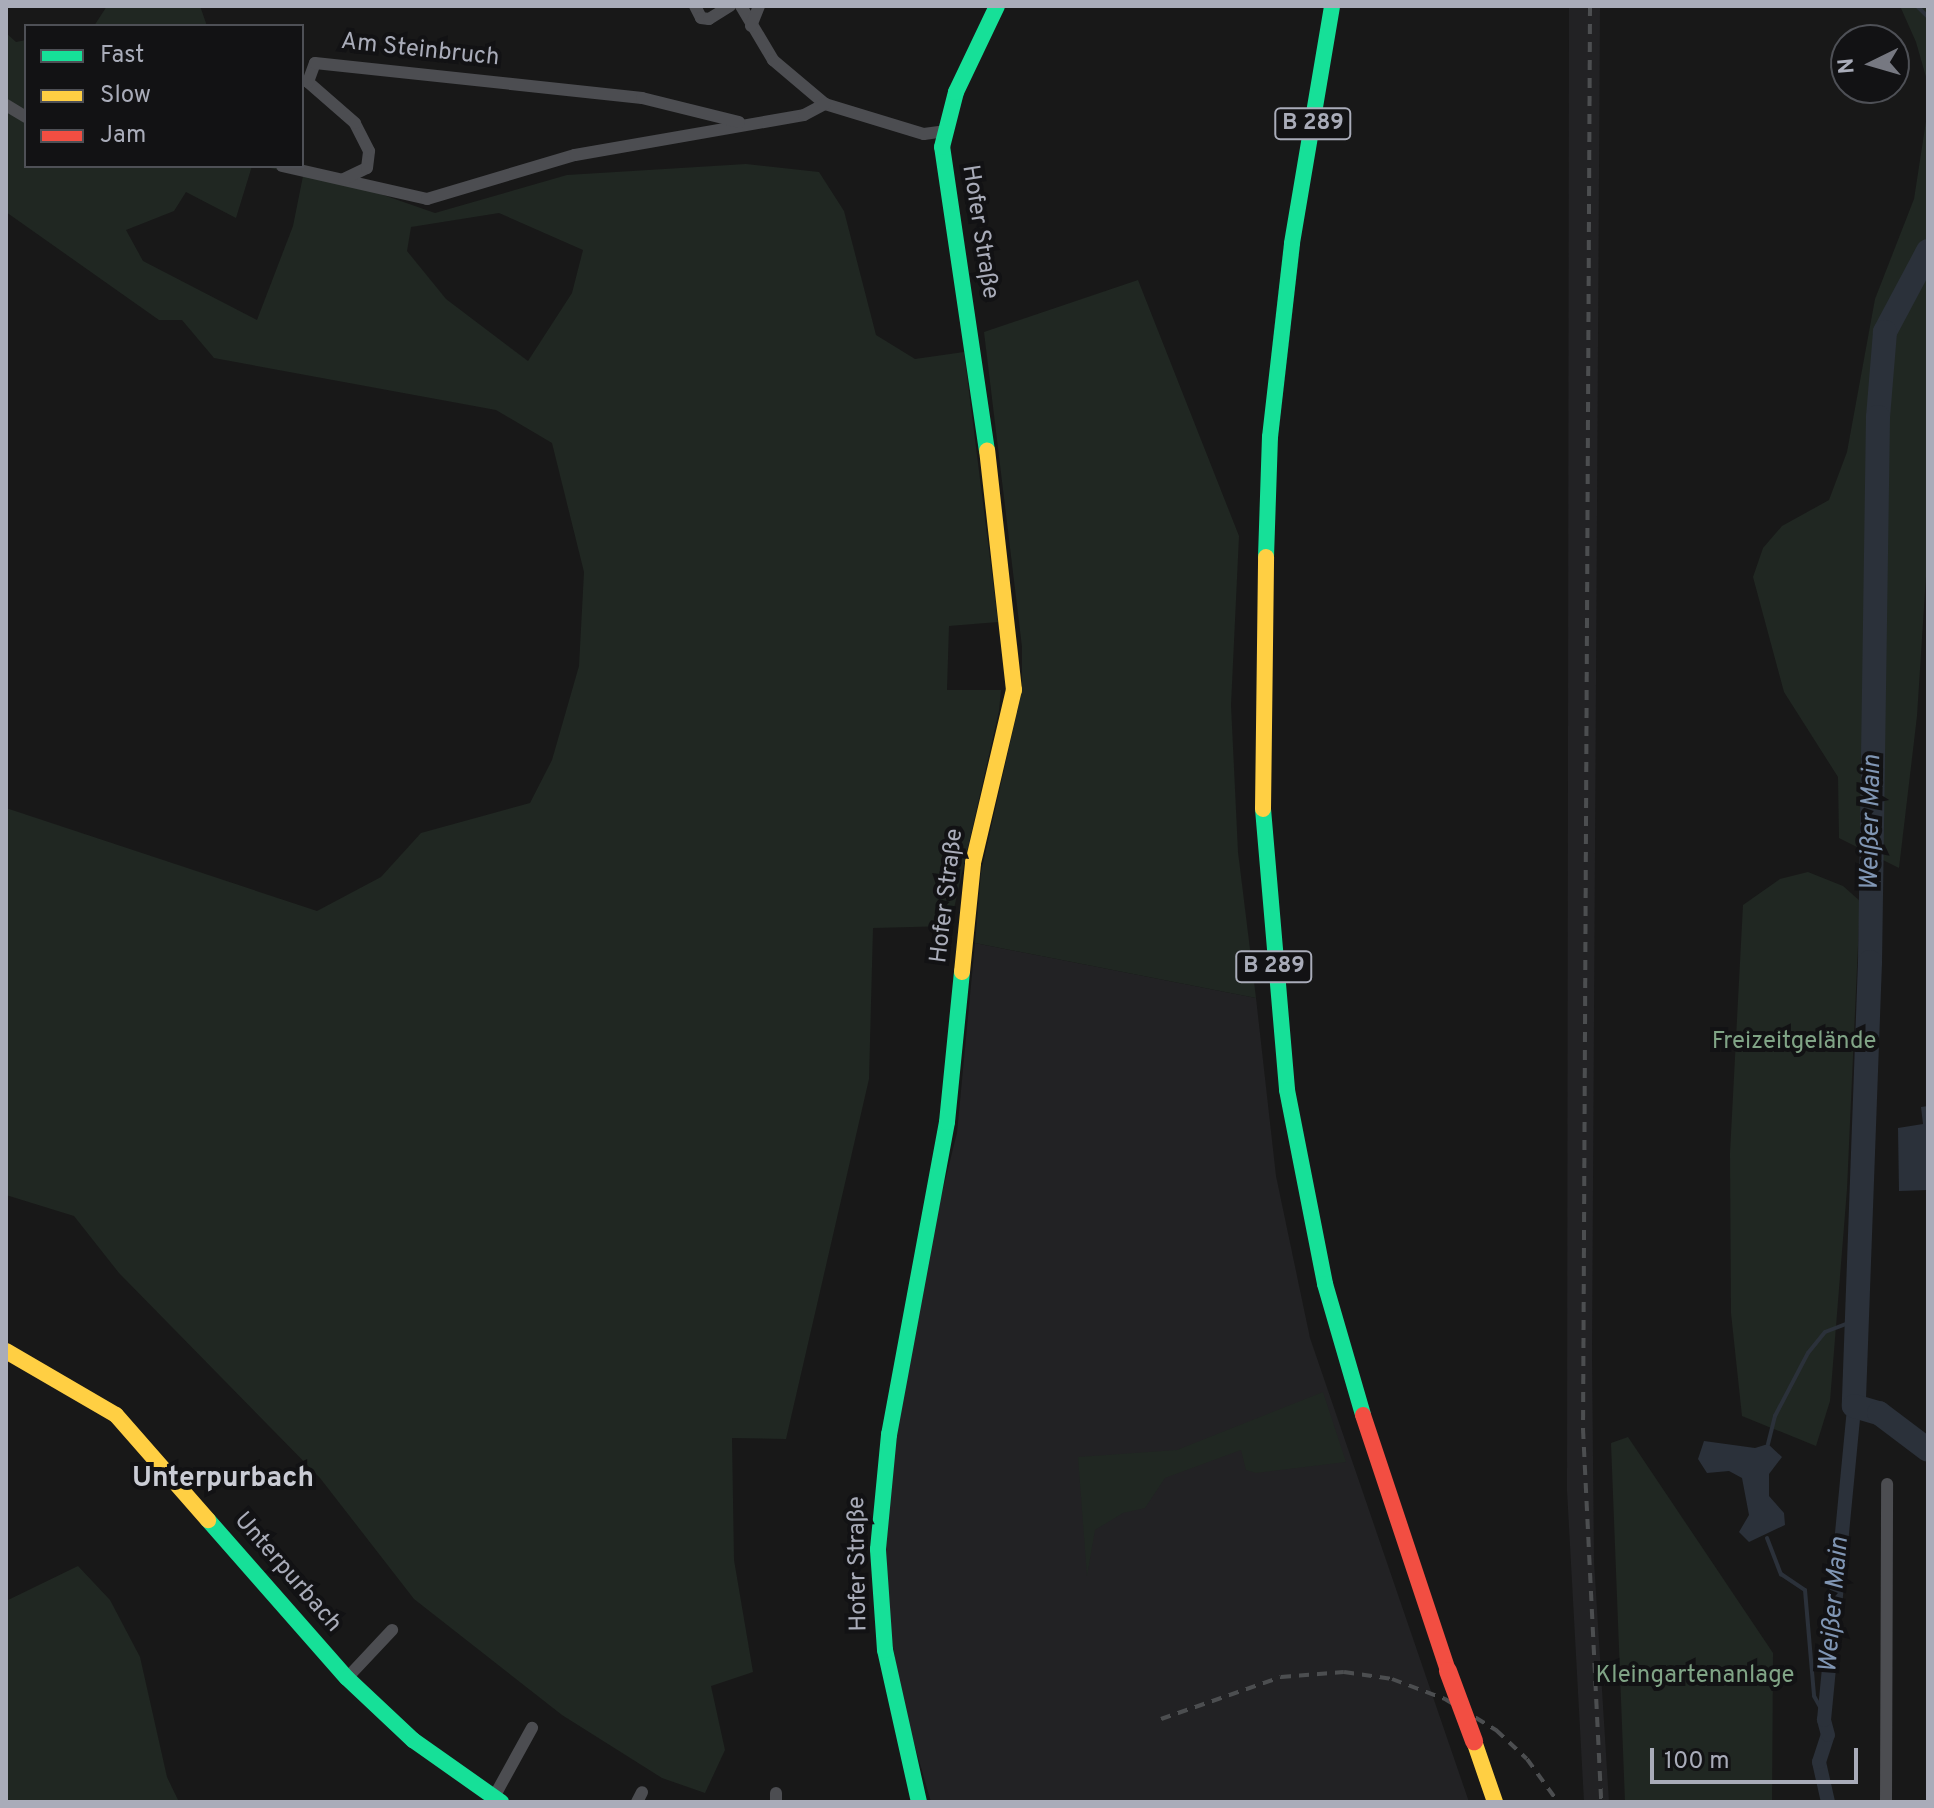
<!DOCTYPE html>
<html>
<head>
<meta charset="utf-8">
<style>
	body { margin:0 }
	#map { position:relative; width:1934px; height:1808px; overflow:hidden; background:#181818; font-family:Overpass,sans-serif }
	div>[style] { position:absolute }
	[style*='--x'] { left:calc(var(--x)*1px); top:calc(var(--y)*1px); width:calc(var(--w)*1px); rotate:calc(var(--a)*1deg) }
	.built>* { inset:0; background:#222224 }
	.green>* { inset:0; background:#202722 }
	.water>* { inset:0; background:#2b313a }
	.stream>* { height:4px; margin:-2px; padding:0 2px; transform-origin:2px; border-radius:2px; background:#2b313a }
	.canal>* { height:14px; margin:-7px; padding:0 7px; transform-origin:7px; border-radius:7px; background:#2b313a }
	.river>* { height:24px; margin:-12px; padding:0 12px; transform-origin:12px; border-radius:12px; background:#2b313a }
	.street>* { height:12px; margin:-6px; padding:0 6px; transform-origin:6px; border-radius:6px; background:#4c4d51 }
	.fast>* { height:16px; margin:-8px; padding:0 8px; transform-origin:8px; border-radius:8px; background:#16e098 }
	.slow>* { height:16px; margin:-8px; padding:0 8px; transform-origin:8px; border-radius:8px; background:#ffcf43 }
	.jam>* { height:16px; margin:-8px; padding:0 8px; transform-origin:8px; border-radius:8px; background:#f24e42 }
	.rail>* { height:4px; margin-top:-2px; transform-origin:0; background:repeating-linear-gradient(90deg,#4c4e50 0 10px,transparent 0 18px) }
	.jam-bridge>* { height:18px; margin:-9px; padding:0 9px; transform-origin:9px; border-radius:9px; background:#f24e42 }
	span { translate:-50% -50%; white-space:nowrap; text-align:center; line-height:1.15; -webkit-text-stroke:8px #121214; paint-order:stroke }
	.shield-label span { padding:2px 6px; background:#121214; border:2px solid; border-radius:6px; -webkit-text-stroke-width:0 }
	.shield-label { font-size:22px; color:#a9acb9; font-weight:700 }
	.street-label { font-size:24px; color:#a9acb9 }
	.park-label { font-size:24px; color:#80a486 }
	.water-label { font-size:26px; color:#8096b4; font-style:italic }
	.quarter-label { font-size:28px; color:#caccd5; font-weight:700 }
	.frame { position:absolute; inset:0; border:8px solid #a9acb9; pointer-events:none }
	.legend { position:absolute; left:24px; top:24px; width:280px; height:144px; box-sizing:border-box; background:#121214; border:2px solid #4e5056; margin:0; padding:10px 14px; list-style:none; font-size:24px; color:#a9acb9 }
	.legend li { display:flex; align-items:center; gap:16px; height:40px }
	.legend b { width:40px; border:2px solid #4e5056 }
	.north { position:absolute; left:1830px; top:24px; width:80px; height:80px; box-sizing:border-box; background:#121214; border:2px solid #4e5056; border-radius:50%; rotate:265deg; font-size:22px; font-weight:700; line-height:32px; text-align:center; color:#a9acb9 }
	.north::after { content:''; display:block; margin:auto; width:28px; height:36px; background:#767881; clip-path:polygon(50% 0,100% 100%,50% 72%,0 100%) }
	.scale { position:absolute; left:1650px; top:1748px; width:208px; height:36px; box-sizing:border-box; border:4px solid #a9acb9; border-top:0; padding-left:10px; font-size:24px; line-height:28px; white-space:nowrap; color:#a9acb9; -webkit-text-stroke:6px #121214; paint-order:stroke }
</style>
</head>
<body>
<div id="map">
	<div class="built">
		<i style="clip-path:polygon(1569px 6px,1600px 6px,1592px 1355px,1594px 1561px,1609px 1802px,1584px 1802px,1567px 1490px)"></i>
		<i style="clip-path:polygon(975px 943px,1256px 998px,1276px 1176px,1310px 1338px,1469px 1802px,931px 1802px,903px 1705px,889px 1624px,886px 1545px,896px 1438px,934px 1225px,957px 1133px)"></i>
	</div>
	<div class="green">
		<i style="clip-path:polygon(107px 6px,200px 6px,207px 26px,94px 26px)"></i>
		<i style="clip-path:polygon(1900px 6px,1928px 6px,1928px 84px,1916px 42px)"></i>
		<i style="clip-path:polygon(evenodd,6px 33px,16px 42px,26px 40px,26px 166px,252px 166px,236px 218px,186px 192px,174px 211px,126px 230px,143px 261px,257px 320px,293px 226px,303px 176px,262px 166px,300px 166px,435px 213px,567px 175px,746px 164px,819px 172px,844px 211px,876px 335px,915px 359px,964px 352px,998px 622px,949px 626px,947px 690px,1001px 690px,999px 711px,950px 926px,873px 928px,869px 1079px,786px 1439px,732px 1438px,734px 1560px,753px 1672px,711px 1686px,725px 1750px,705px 1793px,662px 1778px,562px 1715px,414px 1599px,320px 1478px,119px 1273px,74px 1216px,6px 1195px,6px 808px,317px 911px,381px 877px,421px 833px,530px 803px,552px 760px,579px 666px,584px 572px,552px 443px,496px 410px,214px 358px,182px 320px,159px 320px,6px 212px,6px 33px,499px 213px,583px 250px,572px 293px,528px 361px,446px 299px,407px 251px,411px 227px,499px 213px)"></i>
		<i style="clip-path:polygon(1928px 108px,1928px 545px,1917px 716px,1899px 868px,1839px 838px,1838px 777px,1784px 692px,1753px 577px,1763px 548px,1782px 526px,1829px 500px,1847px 452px,1875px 299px,1914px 199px)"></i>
		<i style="clip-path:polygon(1138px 280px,1239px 536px,1231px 705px,1238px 852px,1256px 998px,975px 943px,981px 872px,1022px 690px,1022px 647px,984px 332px)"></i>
		<i style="clip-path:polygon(1808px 872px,1843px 886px,1860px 901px,1847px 1189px,1830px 1401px,1816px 1446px,1742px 1416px,1731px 1313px,1730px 1153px,1743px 905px,1780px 879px)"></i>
		<i style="clip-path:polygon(1323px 1392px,1346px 1462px,1256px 1473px,1246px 1470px,1241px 1450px,1165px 1478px,1145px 1508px,1123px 1513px,1095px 1530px,1087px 1576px,1078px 1457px,1177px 1450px)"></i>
		<i style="clip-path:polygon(1628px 1437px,1773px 1653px,1772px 1802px,1625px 1802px,1611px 1443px)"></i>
		<i style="clip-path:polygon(78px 1566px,110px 1600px,140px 1657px,167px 1777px,179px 1802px,6px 1802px,6px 1601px)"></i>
	</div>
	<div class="water">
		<i style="clip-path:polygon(1928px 1106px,1928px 1190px,1899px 1191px,1898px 1128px,1923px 1124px,1921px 1107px)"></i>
		<i style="clip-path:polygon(1704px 1441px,1755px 1448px,1768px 1444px,1782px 1457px,1769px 1474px,1769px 1496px,1784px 1513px,1785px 1525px,1749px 1542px,1739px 1532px,1749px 1515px,1742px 1478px,1729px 1471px,1707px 1473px,1698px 1459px)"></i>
	</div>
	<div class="stream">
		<i style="--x:1917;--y:6;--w:16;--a:45"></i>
		<i style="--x:1768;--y:1444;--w:29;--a:-76"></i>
		<i style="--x:1775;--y:1416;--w:71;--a:-62.4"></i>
		<i style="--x:1808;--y:1353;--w:27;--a:-51"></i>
		<i style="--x:1825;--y:1332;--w:34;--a:-21"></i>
		<i style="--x:1767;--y:1538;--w:39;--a:69"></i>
		<i style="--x:1781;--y:1574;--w:29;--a:34"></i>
		<i style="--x:1805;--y:1590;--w:106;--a:85.1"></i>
		<i style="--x:1814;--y:1696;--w:21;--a:61"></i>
	</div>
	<div class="canal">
		<i style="--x:1828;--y:1802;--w:41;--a:-102.7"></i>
		<i style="--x:1819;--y:1762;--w:28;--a:-72"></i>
		<i style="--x:1828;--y:1735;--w:16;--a:-105"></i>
		<i style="--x:1824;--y:1720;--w:315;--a:-84.5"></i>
	</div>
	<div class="river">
		<i style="--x:1928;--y:251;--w:92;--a:118"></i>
		<i style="--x:1885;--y:332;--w:85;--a:94.7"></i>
		<i style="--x:1878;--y:417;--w:545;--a:90.84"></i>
		<i style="--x:1870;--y:962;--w:444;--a:92.1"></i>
		<i style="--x:1854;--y:1406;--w:26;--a:16"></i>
		<i style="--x:1879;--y:1413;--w:61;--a:37.1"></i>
	</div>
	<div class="street">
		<i style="--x:695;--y:6;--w:13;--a:63"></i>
		<i style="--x:701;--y:18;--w:8;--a:7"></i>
		<i style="--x:709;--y:19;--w:25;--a:-32"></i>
		<i style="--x:741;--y:6;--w:63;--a:59.3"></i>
		<i style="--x:773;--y:60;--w:68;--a:40.2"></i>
		<i style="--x:825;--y:104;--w:103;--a:16.9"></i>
		<i style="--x:924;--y:134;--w:21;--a:-8"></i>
		<i style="--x:751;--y:26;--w:22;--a:-68"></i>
		<i style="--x:6;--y:105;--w:23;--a:31"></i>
		<i style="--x:282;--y:166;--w:149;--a:12.8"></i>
		<i style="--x:427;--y:199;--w:154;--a:-16.6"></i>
		<i style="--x:575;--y:155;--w:232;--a:-9.9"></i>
		<i style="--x:804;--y:115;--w:24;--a:-28"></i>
		<i style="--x:344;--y:179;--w:25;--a:-26"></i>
		<i style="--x:367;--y:168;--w:17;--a:-83"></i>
		<i style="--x:369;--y:151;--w:31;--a:-117"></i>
		<i style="--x:355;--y:123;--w:62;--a:-138.9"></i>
		<i style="--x:308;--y:82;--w:20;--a:-70"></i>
		<i style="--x:315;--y:63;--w:329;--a:6.1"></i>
		<i style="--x:642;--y:98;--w:100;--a:13.9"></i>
		<i style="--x:347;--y:1678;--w:66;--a:-46.8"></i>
		<i style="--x:494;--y:1797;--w:79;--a:-61.2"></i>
		<i style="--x:637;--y:1802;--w:11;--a:-63"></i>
		<i style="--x:776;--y:1802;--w:9;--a:-90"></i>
		<i style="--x:1886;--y:1802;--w:318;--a:-89.8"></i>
	</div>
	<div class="fast">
		<i style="--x:987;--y:451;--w:307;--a:-98.4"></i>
		<i style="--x:942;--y:147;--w:57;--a:-75.7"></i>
		<i style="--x:956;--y:92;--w:95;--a:-64.5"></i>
		<i style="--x:1266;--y:557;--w:120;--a:-88.1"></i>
		<i style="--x:1270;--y:437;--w:195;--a:-83.5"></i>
		<i style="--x:1292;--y:243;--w:240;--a:-80.4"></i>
		<i style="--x:1263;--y:809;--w:282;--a:85.1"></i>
		<i style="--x:1287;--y:1090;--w:198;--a:78.9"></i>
		<i style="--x:1325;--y:1284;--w:136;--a:73.8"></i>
		<i style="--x:208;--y:1520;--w:210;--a:48.7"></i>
		<i style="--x:347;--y:1678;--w:91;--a:43.2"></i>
		<i style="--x:413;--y:1740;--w:108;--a:35.2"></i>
		<i style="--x:919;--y:1802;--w:156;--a:-102.6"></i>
		<i style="--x:885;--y:1650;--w:101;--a:-94"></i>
		<i style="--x:878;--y:1549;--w:115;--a:-84.5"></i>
		<i style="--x:889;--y:1435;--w:318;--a:-79.5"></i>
		<i style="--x:947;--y:1122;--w:151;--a:-84.3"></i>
	</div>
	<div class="slow">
		<i style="--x:1263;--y:809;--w:252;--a:-89.3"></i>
		<i style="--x:962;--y:972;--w:110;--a:-84.2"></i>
		<i style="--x:973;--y:863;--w:178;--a:-76.7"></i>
		<i style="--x:1014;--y:690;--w:241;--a:-96.4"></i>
		<i style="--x:6;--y:1351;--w:127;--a:30.2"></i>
		<i style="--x:116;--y:1415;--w:140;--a:48.8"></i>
		<i style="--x:1474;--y:1741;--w:65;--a:71"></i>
	</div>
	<div class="jam">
		<i style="--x:1363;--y:1415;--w:270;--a:71.6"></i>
	</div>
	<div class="rail">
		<i style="--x:1590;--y:6;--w:1423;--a:90.28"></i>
		<i style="--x:1583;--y:1429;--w:373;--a:87.2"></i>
		<i style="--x:1161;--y:1719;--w:127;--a:-19.3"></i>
		<i style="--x:1281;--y:1677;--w:63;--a:-4.5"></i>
		<i style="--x:1344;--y:1672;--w:49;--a:8.3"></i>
		<i style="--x:1392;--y:1679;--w:57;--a:20.7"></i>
		<i style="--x:1445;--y:1699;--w:60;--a:31.3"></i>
		<i style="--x:1496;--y:1730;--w:42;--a:43.1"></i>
		<i style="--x:1527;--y:1759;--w:53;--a:54.2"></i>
	</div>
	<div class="jam-bridge">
		<i style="--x:1448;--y:1671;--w:75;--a:69.6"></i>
	</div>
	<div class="shield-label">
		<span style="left:1313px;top:124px">B 289</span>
		<span style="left:1274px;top:967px">B 289</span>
	</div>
	<div class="street-label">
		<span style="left:420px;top:51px;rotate:6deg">Am Steinbruch</span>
		<span style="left:979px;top:232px;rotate:81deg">Hofer Straße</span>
		<span style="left:948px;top:896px;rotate:-83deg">Hofer Straße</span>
		<span style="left:859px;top:1564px;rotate:-91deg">Hofer Straße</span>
		<span style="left:287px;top:1573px;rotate:49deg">Unterpurbach</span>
	</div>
	<div class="park-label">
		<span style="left:1794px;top:1043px">Freizeitgelände</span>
		<span style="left:1695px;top:1677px">Kleingartenanlage</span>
	</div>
	<div class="water-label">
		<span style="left:1872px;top:823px;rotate:-89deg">Weißer Main</span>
		<span style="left:1835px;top:1605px;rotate:-85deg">Weißer Main</span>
	</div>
	<div class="quarter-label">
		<span style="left:223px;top:1479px">Unterpurbach</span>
	</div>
	<div class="frame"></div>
	<ul class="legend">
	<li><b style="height:10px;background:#16e098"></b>Fast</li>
	<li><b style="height:10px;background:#ffcf43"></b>Slow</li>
	<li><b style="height:10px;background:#f24e42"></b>Jam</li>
	</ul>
	<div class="north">N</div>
	<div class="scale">100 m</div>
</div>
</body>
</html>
